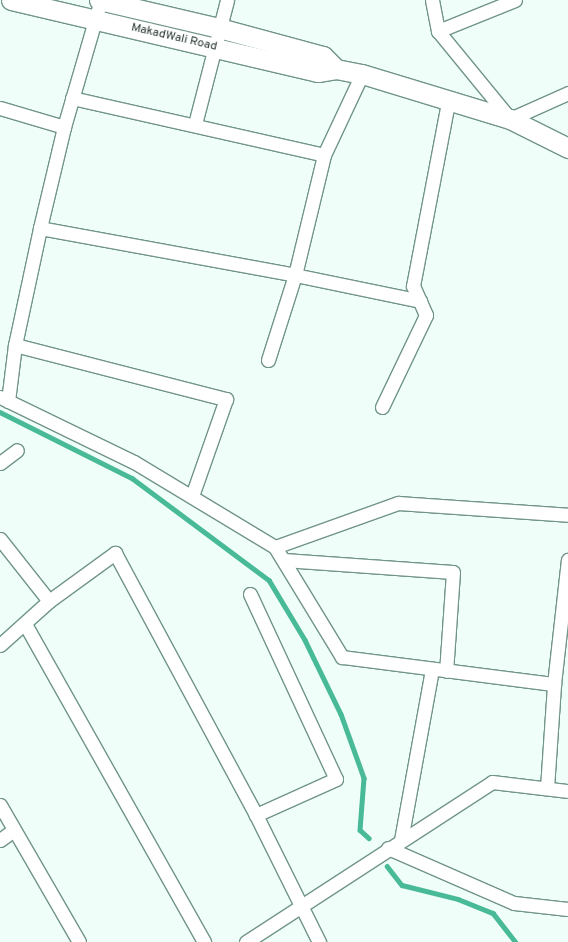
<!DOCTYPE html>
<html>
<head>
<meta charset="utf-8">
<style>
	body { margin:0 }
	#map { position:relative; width:568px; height:942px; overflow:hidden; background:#effef8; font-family:Overpass,sans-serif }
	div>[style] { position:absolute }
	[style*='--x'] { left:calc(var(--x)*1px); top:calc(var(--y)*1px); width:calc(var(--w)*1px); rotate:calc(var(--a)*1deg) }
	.stream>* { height:4.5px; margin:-2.25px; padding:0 2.25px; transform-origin:2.25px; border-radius:2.25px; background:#49ba97 }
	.roads { filter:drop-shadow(1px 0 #719587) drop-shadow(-1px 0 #719587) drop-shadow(0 1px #719587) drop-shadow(0 -1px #719587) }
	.street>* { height:13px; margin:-6.5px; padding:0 6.5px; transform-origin:6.5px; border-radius:6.5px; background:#fff }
	.secondary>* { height:19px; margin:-9.5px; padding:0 9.5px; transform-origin:9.5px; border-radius:9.5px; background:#fff }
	span { translate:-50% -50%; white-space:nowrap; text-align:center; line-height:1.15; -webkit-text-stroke:4px #fff; paint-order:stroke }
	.street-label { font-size:12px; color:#273631 }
</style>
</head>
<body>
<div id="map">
	<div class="stream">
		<i style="--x:0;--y:412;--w:148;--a:26.6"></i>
		<i style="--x:132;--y:478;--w:171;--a:36.7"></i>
		<i style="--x:269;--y:580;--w:70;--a:59"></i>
		<i style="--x:305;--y:640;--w:82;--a:64.1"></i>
		<i style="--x:341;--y:714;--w:68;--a:70.2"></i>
		<i style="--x:364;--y:778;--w:52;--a:94.4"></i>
		<i style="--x:360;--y:830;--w:12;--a:42"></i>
		<i style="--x:387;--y:866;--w:24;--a:52"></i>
		<i style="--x:402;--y:885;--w:58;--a:14"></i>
		<i style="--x:458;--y:899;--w:38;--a:22"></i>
		<i style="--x:493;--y:913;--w:37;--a:52"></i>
	</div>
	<div class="roads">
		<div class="street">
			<i style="--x:432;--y:0;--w:32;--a:79"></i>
			<i style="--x:438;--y:31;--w:114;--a:50.7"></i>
			<i style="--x:510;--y:119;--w:64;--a:-24.1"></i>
			<i style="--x:438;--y:31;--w:83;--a:-21.9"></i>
			<i style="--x:72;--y:98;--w:258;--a:12.7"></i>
			<i style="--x:0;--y:108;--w:67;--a:16.5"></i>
			<i style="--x:195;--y:124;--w:128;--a:-75.5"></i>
			<i style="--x:40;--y:228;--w:259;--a:10.4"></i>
			<i style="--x:295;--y:275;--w:128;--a:11.7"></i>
			<i style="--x:15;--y:345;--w:218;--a:14.4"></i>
			<i style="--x:226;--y:399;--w:103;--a:109.3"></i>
			<i style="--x:268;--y:360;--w:89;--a:-72.4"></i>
			<i style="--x:295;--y:275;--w:123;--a:-76.4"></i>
			<i style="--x:324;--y:155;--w:89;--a:-64.9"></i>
			<i style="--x:0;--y:397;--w:149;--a:25.9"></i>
			<i style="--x:134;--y:462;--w:165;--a:31.1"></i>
			<i style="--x:275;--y:547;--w:131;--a:-19.7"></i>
			<i style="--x:398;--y:503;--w:170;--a:4"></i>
			<i style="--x:8;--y:401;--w:56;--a:-82.9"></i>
			<i style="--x:15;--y:345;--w:120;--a:-77.9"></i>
			<i style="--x:40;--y:228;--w:104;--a:-76.6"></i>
			<i style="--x:64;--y:127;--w:132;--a:-73.8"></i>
			<i style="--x:382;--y:407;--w:102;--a:-64.4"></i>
			<i style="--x:426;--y:315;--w:32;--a:-114"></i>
			<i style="--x:413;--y:286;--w:187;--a:-79.2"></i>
			<i style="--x:0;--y:463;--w:21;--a:-37"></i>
			<i style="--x:0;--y:539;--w:79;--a:51.7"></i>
			<i style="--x:275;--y:547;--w:129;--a:58.7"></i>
			<i style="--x:342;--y:657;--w:214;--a:7.3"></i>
			<i style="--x:284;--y:560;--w:169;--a:4.1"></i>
			<i style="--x:453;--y:572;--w:99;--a:94"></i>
			<i style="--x:250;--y:594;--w:204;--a:65.1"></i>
			<i style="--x:336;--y:779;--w:88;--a:155.8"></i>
			<i style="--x:25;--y:624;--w:365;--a:60.6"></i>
			<i style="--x:0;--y:645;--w:66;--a:-41.9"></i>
			<i style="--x:49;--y:601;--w:82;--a:-36"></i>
			<i style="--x:115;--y:553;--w:298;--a:61.7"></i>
			<i style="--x:256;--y:815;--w:142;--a:63.6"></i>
			<i style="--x:547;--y:788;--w:104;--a:-86.1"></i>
			<i style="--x:554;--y:684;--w:125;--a:-83.6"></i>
			<i style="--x:0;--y:805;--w:158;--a:60"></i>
			<i style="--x:0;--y:840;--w:17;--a:-36"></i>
			<i style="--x:401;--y:840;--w:174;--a:-79.7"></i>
			<i style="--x:388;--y:848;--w:137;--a:23.6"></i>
			<i style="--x:514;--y:903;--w:54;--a:6.3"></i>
			<i style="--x:246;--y:942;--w:293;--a:-33"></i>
			<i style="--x:492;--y:782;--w:77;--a:6.8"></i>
		</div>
		<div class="secondary">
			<i style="--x:11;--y:0;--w:315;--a:13.2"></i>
			<i style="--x:318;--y:72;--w:18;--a:-9"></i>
			<i style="--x:336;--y:69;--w:26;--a:11"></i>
			<i style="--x:362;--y:74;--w:155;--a:16.9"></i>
			<i style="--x:510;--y:119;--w:65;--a:26.6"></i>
			<i style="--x:99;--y:0;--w:123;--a:13.1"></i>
			<i style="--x:219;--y:28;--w:108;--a:15.1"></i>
			<i style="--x:323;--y:56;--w:18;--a:45"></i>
		</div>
	</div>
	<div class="street-label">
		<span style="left:174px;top:38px;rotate:13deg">MakadWali Road</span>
	</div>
</div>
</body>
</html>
